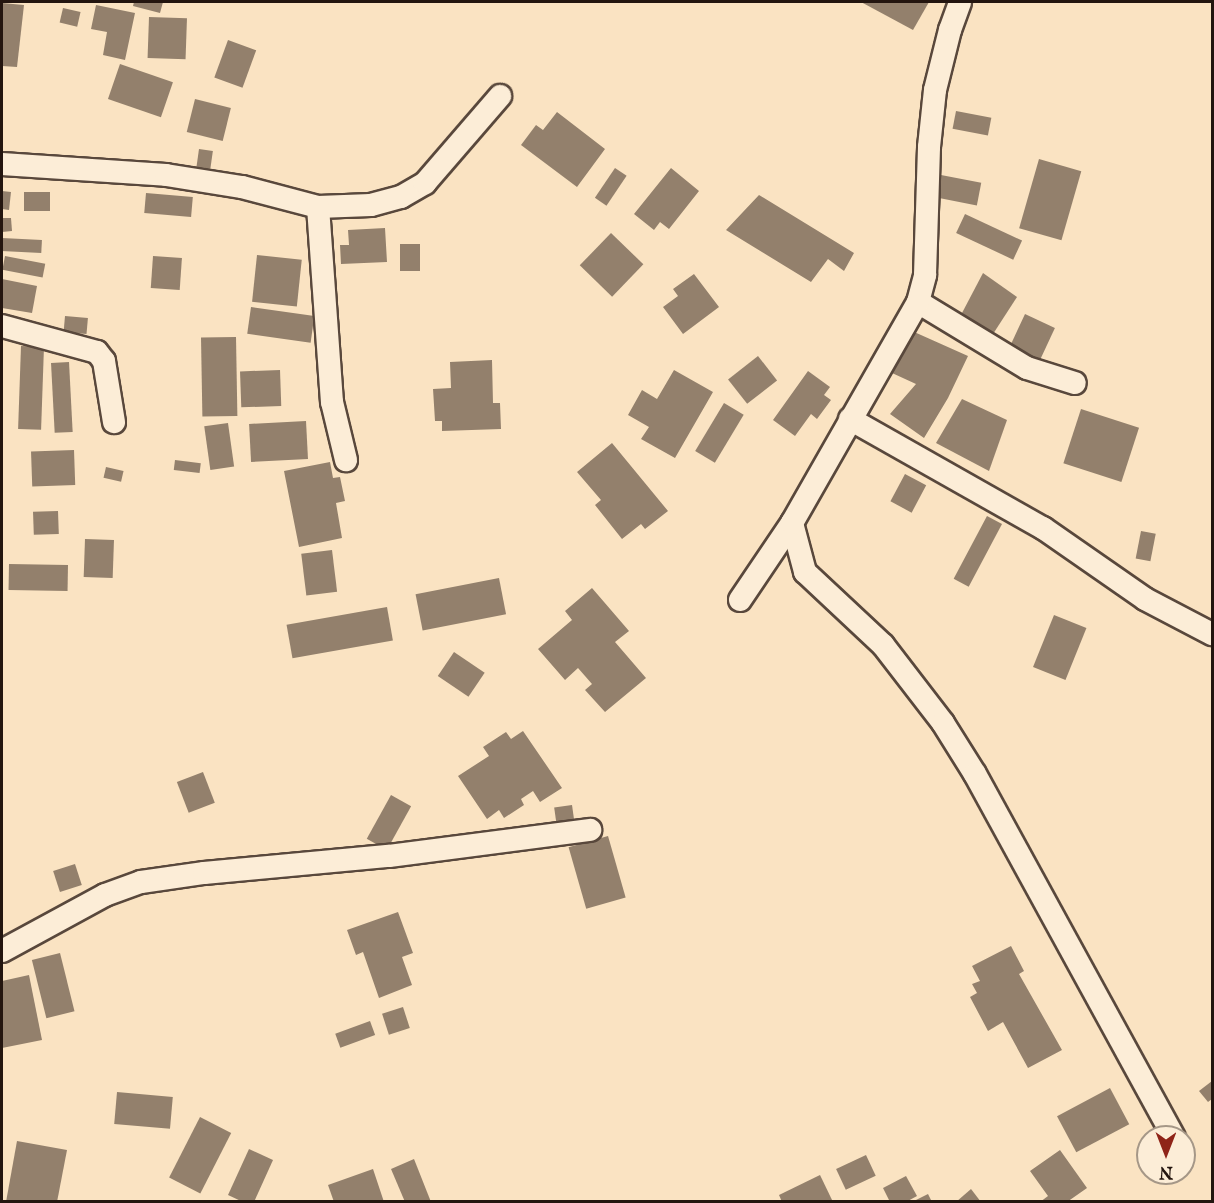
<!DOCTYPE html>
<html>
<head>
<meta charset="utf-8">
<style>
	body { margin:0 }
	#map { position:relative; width:1214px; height:1203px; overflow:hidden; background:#fae3c2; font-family:"IM FELL English",serif }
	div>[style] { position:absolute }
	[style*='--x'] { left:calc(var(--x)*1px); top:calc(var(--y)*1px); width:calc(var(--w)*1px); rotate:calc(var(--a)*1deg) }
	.building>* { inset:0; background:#93806c; transform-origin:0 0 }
	.roads { filter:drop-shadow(2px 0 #59483c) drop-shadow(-2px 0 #59483c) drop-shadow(0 2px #59483c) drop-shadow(0 -2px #59483c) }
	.street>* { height:22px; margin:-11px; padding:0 11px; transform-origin:11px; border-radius:11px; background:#fcedd7 }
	span { translate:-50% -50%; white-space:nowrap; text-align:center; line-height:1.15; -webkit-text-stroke:6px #fcedd7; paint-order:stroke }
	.frame { position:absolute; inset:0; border:3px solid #23150f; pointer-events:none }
	.north { position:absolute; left:1136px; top:1125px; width:60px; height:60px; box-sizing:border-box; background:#fcedd7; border:2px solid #a59787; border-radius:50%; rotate:180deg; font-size:16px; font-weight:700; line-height:24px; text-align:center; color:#23150f }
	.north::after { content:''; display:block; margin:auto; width:21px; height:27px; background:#8f2418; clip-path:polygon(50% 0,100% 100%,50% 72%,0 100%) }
</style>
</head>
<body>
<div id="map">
	<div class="building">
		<i style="clip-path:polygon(134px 2px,163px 2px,160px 13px,133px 6px)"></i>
		<i style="clip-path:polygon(861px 2px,929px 2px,913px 30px)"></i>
		<i style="clip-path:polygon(2px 3px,24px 5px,17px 67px,2px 66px)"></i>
		<i style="clip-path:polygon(96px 5px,135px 13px,125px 60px,103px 55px,107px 32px,91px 29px)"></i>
		<i style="left:63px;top:8px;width:18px;height:15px;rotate:13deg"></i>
		<i style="left:149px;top:17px;width:38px;height:41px;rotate:2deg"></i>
		<i style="left:228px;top:40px;width:30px;height:40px;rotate:20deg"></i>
		<i style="left:120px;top:64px;width:56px;height:37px;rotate:19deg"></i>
		<i style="left:195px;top:99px;width:37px;height:34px;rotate:14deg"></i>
		<i style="left:956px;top:111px;width:36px;height:18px;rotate:11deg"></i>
		<i style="clip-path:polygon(557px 112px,605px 149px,577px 187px,521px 145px,536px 125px,543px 130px)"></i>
		<i style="left:199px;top:149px;width:14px;height:18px;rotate:8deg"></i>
		<i style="left:1039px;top:159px;width:44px;height:72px;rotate:16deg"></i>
		<i style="left:615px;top:168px;width:14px;height:36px;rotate:34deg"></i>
		<i style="clip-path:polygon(671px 168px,699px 191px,669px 229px,660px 222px,654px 230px,634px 214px)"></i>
		<i style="left:941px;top:175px;width:41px;height:23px;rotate:11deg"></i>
		<i style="clip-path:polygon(2px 191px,11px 192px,9px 210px,2px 209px)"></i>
		<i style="left:24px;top:192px;width:26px;height:19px"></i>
		<i style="left:146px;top:193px;width:47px;height:20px;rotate:5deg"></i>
		<i style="clip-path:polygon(759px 195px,854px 253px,844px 271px,828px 259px,811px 282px,726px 230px)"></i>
		<i style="left:965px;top:214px;width:63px;height:21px;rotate:25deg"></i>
		<i style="clip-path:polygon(2px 218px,11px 218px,12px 231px,2px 232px)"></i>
		<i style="clip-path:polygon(385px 228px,387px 262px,341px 264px,340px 245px,349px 245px,348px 230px)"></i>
		<i style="left:611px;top:233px;width:45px;height:45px;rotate:44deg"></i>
		<i style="left:2px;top:238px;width:40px;height:13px;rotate:3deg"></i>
		<i style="left:400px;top:244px;width:20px;height:27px"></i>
		<i style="left:257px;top:255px;width:45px;height:47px;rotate:6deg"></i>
		<i style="left:5px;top:256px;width:41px;height:14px;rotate:11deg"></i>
		<i style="left:153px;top:256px;width:29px;height:32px;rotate:4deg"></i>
		<i style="clip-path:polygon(983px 273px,1017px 297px,993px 334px,962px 313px)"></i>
		<i style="clip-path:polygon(694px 274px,719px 307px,683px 334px,663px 307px,678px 296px,673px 289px)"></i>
		<i style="clip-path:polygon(2px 279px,37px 286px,32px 313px,2px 308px)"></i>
		<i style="left:251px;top:307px;width:64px;height:27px;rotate:8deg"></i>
		<i style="left:1025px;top:314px;width:33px;height:38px;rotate:25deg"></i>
		<i style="left:65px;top:316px;width:23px;height:16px;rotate:5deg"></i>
		<i style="clip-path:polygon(912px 331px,968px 356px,948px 398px,924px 438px,890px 414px,916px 384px,892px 373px)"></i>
		<i style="left:236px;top:337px;width:79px;height:35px;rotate:89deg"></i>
		<i style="left:21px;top:346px;width:23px;height:83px;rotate:2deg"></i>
		<i style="left:758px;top:356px;width:31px;height:38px;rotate:52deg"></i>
		<i style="clip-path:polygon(492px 360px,493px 403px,500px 403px,501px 429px,442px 431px,442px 421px,435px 421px,433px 389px,451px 388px,450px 362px)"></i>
		<i style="left:69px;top:362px;width:70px;height:18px;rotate:87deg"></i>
		<i style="left:280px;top:370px;width:36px;height:40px;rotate:88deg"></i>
		<i style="clip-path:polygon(674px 370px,713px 392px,675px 458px,641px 439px,649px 427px,628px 415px,642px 390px,657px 399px)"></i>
		<i style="clip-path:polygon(808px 371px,830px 387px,824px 395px,831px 400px,817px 419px,811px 414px,795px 436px,773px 420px)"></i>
		<i style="clip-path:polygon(962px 399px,1007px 420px,989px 471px,936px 443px)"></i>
		<i style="left:724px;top:403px;width:23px;height:56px;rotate:31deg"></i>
		<i style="left:1081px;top:409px;width:61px;height:57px;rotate:18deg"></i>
		<i style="left:306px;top:421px;width:38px;height:57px;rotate:87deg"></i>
		<i style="left:228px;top:423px;width:44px;height:24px;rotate:82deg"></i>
		<i style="clip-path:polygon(612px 443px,668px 511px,645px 529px,641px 524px,622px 539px,595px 505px,601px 500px,577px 472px)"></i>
		<i style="left:74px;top:450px;width:35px;height:43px;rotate:88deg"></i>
		<i style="left:175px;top:460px;width:26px;height:10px;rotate:7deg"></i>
		<i style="clip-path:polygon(330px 462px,333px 478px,340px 477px,345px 501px,336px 503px,342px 538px,299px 547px,284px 471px)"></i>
		<i style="left:106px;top:467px;width:18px;height:11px;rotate:13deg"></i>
		<i style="left:905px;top:474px;width:24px;height:31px;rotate:28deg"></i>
		<i style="left:58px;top:511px;width:23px;height:25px;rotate:88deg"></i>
		<i style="left:987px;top:516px;width:17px;height:71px;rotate:28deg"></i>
		<i style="left:1141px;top:531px;width:15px;height:28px;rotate:11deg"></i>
		<i style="left:85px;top:539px;width:29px;height:38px;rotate:2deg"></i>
		<i style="left:332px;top:550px;width:42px;height:31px;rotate:83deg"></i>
		<i style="left:9px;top:564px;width:59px;height:26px;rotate:1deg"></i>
		<i style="left:499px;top:578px;width:37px;height:85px;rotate:79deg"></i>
		<i style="clip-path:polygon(592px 588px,629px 631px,615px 642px,646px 678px,605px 712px,585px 690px,592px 684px,578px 668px,565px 680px,538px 649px,572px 620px,565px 611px)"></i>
		<i style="left:387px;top:607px;width:34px;height:102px;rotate:80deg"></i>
		<i style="left:1054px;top:615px;width:35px;height:56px;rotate:22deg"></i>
		<i style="left:454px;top:652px;width:37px;height:29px;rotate:34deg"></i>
		<i style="clip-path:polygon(523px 731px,562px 788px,540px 802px,533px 791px,521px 799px,524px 805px,504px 818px,499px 810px,487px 819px,458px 776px,489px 756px,483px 747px,506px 732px,511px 739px)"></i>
		<i style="left:203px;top:772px;width:33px;height:28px;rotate:69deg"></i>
		<i style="left:391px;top:795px;width:23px;height:50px;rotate:29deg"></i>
		<i style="left:572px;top:805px;width:15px;height:18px;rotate:82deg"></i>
		<i style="left:608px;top:836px;width:64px;height:41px;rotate:74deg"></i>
		<i style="left:75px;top:864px;width:22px;height:23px;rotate:72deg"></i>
		<i style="clip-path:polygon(398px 912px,413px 953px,402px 957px,412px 985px,379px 998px,363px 952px,356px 955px,347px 930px)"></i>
		<i style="clip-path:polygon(1011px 946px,1024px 971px,1019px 974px,1062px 1050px,1028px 1068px,1003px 1022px,988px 1031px,970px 997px,977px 993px,972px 984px,980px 981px,972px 966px)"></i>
		<i style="left:60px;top:953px;width:60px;height:29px;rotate:76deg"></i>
		<i style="clip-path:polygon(29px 975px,42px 1040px,2px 1048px,2px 981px)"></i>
		<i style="left:403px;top:1007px;width:22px;height:22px;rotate:72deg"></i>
		<i style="left:370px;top:1021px;width:15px;height:37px;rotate:70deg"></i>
		<i style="clip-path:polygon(1212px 1081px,1212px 1099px,1208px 1102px,1199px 1091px)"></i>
		<i style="left:1110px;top:1088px;width:41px;height:60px;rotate:62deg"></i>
		<i style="left:117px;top:1092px;width:56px;height:32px;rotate:5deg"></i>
		<i style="left:200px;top:1117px;width:35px;height:68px;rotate:27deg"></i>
		<i style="clip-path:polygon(17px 1141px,67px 1150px,57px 1202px,6px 1202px)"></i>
		<i style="clip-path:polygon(249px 1149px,273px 1160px,254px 1202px,243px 1202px,228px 1195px)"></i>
		<i style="clip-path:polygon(1060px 1150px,1087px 1188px,1067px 1202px,1040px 1202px,1048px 1196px,1030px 1171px)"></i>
		<i style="left:866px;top:1155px;width:23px;height:33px;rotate:65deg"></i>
		<i style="clip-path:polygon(414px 1159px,431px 1202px,405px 1202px,391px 1169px)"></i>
		<i style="clip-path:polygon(373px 1169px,384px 1202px,334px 1202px,328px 1185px)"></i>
		<i style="clip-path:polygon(820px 1175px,833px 1202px,782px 1202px,779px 1195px)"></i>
		<i style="clip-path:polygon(906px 1176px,917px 1196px,906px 1202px,890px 1202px,883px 1188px)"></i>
		<i style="clip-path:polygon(971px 1189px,981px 1202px,956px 1202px)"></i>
		<i style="clip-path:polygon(928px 1194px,932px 1202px,912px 1202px)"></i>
	</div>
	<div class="roads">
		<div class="street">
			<i style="--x:2;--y:164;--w:164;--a:3.8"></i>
			<i style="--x:166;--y:175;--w:77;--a:9"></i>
			<i style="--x:242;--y:187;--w:79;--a:14.7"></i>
			<i style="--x:318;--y:207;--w:53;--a:-2.2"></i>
			<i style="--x:371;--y:205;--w:31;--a:-15"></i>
			<i style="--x:401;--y:197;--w:28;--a:-30"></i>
			<i style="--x:425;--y:183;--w:115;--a:-49.2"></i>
			<i style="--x:318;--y:207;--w:196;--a:85.9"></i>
			<i style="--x:332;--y:402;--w:60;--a:76.4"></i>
			<i style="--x:918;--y:302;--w:127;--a:31.2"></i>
			<i style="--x:1027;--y:368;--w:50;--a:17.4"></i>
			<i style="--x:2;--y:326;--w:98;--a:15.3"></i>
			<i style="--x:97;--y:352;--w:11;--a:52"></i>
			<i style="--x:104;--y:361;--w:62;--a:80.7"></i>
			<i style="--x:850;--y:419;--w:222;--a:29.5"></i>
			<i style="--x:1043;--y:528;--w:124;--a:34.8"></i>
			<i style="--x:1145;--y:599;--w:76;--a:27.6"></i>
			<i style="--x:792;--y:523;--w:51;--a:75.1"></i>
			<i style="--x:805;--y:572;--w:107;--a:43.1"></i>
			<i style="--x:883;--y:645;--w:98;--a:52.4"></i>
			<i style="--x:943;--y:723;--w:60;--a:57.9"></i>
			<i style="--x:975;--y:774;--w:414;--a:61.3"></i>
			<i style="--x:740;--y:600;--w:93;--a:-56"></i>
			<i style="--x:792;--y:523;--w:254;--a:-60.3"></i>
			<i style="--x:918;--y:302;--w:28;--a:-75"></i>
			<i style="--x:925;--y:275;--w:128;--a:-88.2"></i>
			<i style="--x:929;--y:147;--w:57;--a:-84"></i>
			<i style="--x:935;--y:90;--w:62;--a:-76"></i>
			<i style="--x:950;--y:30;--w:30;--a:-70"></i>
			<i style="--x:2;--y:951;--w:117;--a:-28.5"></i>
			<i style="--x:105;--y:895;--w:38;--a:-20"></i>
			<i style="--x:141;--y:882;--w:64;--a:-8.1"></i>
			<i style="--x:204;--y:873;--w:186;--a:-5.3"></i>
			<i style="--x:389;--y:856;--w:203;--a:-7.4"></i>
		</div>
	</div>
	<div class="frame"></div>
	<div class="north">N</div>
</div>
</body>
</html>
